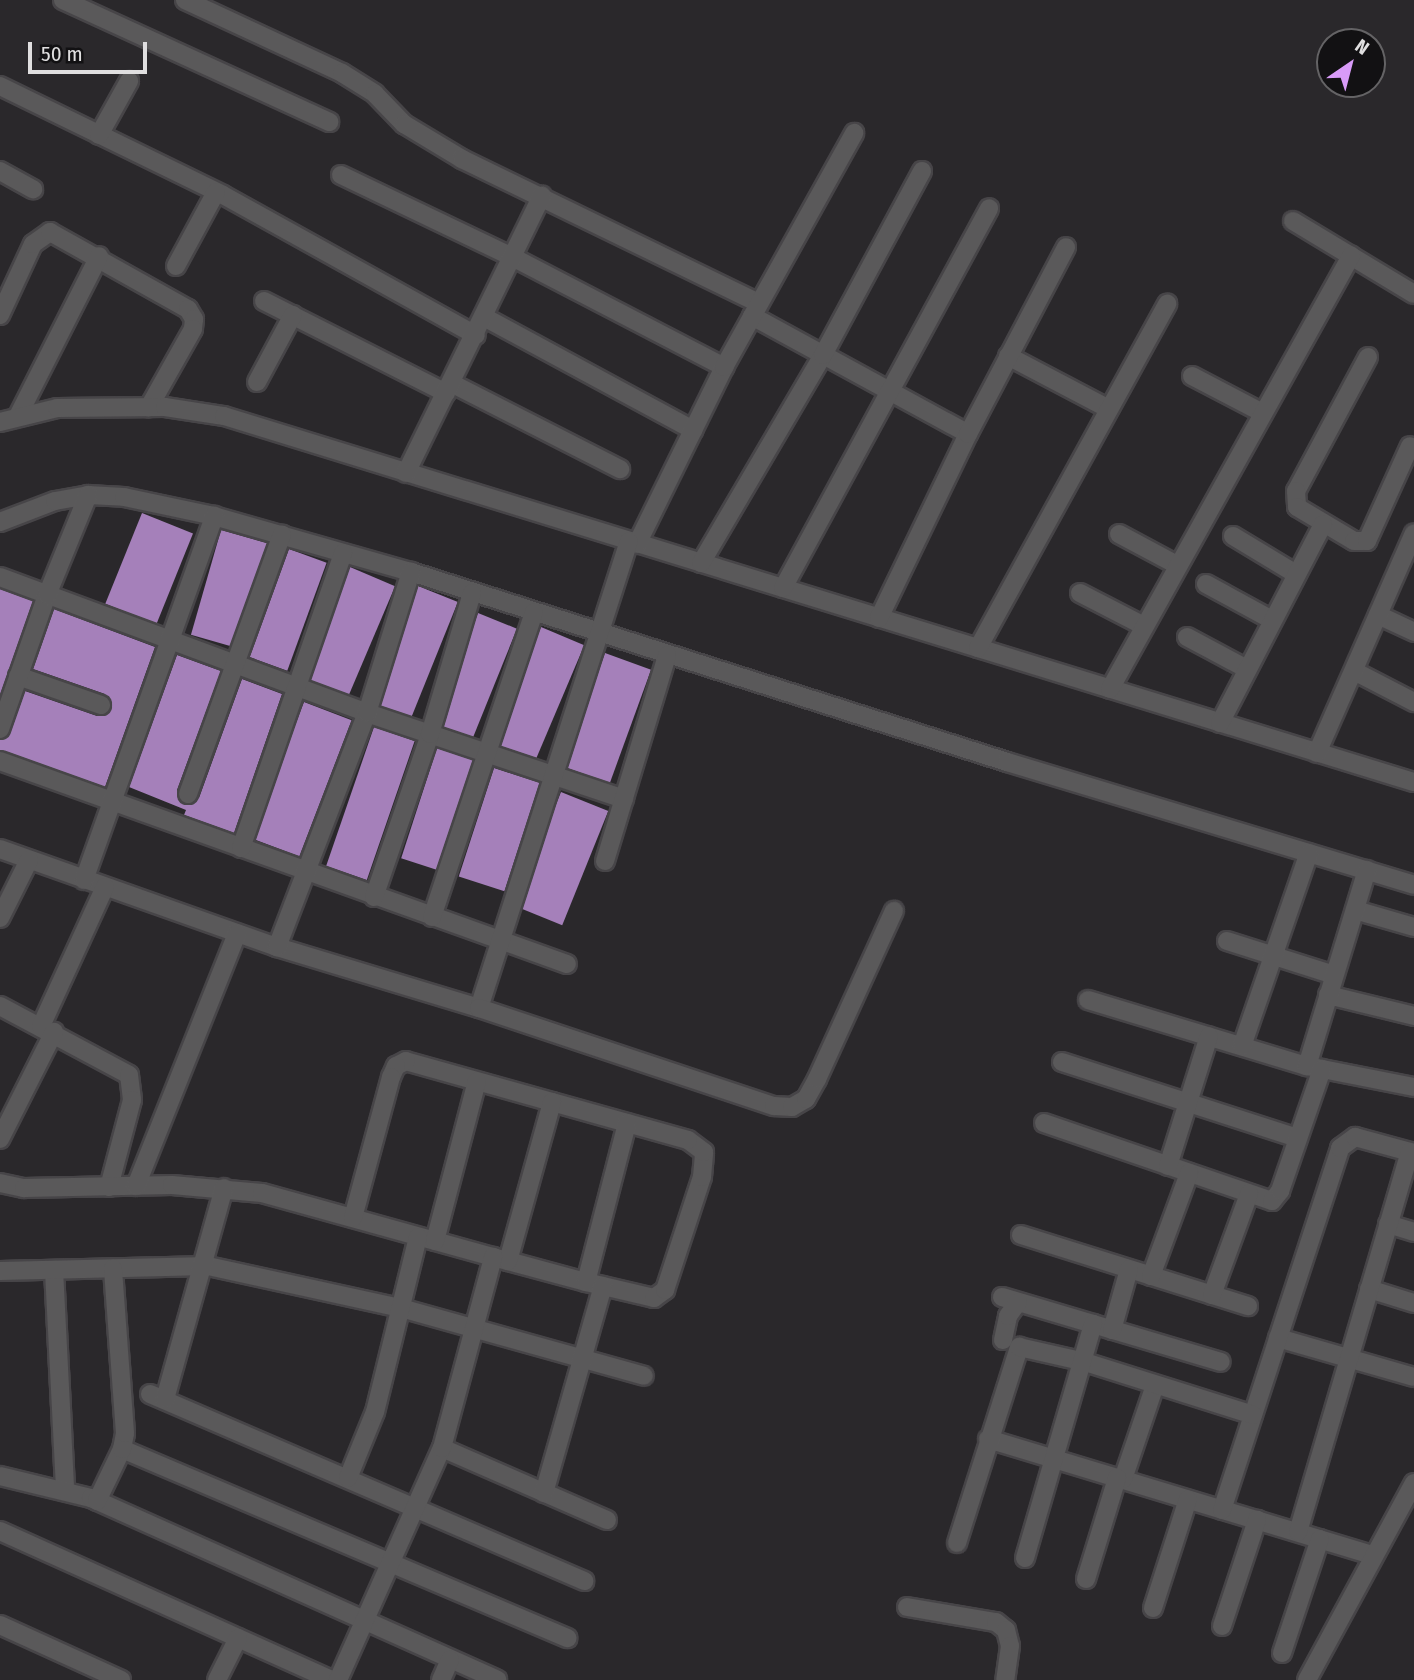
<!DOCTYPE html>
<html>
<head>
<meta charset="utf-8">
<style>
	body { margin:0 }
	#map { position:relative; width:1414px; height:1680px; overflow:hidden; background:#2a282b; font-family:"Fira Sans Condensed",sans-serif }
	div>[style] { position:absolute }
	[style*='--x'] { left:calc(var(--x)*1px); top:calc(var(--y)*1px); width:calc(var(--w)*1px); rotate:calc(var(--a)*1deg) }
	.building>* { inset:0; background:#a580ba; transform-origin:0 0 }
	.roads { filter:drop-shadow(2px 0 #474548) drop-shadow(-2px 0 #474548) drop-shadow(0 2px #474548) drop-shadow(0 -2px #474548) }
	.minor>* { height:18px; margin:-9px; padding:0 9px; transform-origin:9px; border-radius:9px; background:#5a595a }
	span { translate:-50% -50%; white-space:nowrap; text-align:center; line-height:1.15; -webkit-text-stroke:7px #121113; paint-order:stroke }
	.north { position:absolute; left:1316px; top:28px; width:70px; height:70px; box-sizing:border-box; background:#121113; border:2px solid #646365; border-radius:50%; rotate:35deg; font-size:19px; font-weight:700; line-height:28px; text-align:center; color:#e0dfe0 }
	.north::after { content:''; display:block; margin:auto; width:24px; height:32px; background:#d89bf8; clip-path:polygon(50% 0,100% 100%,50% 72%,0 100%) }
	.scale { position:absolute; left:28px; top:42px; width:119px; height:32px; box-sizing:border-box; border:4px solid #e0dfe0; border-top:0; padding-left:9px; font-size:21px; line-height:24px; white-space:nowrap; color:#e0dfe0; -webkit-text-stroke:5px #121113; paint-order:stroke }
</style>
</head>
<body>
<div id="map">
	<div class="building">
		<i style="left:142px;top:513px;width:55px;height:98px;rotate:22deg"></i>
		<i style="left:221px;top:530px;width:48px;height:109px;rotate:16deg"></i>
		<i style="left:289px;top:549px;width:40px;height:115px;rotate:20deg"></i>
		<i style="left:350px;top:567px;width:49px;height:120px;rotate:23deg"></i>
		<i style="left:418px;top:586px;width:43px;height:126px;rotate:22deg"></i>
		<i style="clip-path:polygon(0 589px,33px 601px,0 695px)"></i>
		<i style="clip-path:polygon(54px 609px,155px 647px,105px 787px,0 750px,0 740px,10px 733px,25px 691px,97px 716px,111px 709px,105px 694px,33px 669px)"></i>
		<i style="left:478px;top:613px;width:42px;height:119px;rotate:22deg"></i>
		<i style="left:541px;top:627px;width:47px;height:126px;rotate:23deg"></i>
		<i style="left:605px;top:653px;width:49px;height:121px;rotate:20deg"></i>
		<i style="clip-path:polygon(177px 655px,221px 671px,177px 790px,184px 804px,199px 798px,242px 679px,282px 694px,234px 833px,184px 815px,186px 810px,129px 787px)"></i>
		<i style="left:304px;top:702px;width:51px;height:146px;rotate:21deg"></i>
		<i style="left:374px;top:727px;width:43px;height:147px;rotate:19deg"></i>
		<i style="left:437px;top:748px;width:38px;height:116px;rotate:18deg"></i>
		<i style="left:494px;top:768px;width:48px;height:114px;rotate:18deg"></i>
		<i style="left:561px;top:792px;width:51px;height:123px;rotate:22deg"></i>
	</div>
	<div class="roads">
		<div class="minor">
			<i style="--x:63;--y:0;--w:293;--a:24.6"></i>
			<i style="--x:185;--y:0;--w:173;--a:24.9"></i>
			<i style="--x:342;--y:73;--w:39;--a:32"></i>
			<i style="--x:375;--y:94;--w:42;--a:46"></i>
			<i style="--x:404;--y:124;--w:68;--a:31.1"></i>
			<i style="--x:462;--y:159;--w:330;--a:25.9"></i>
			<i style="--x:0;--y:86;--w:248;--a:26"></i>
			<i style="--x:223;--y:195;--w:289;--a:29"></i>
			<i style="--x:99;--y:135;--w:62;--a:-60.9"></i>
			<i style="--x:0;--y:171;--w:38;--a:29"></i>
			<i style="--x:341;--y:175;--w:192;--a:25.6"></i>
			<i style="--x:514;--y:258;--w:237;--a:27.4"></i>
			<i style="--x:1293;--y:221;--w:141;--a:31.1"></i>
			<i style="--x:176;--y:266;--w:84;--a:-61.6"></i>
			<i style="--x:264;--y:301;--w:204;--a:26.8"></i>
			<i style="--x:0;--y:315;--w:78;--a:-65.1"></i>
			<i style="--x:33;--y:244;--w:21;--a:-35"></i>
			<i style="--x:50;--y:232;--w:158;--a:29.2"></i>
			<i style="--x:188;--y:309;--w:12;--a:59"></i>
			<i style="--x:194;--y:319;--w:10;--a:96"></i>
			<i style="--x:193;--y:329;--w:90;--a:119.4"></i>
			<i style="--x:752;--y:316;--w:246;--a:28.6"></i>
			<i style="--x:484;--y:317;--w:238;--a:28.4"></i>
			<i style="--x:1008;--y:356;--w:114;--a:27.7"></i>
			<i style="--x:1368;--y:357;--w:152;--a:118.2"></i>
			<i style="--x:1296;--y:491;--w:16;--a:86"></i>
			<i style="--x:1297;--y:507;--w:66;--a:30.8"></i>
			<i style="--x:1354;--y:541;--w:13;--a:0"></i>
			<i style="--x:1367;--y:541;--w:104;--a:-65.6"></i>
			<i style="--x:1192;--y:376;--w:78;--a:27.6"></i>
			<i style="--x:257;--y:382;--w:76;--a:-61.8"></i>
			<i style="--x:451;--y:383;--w:190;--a:27"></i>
			<i style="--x:19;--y:414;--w:177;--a:-63.1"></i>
			<i style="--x:0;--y:422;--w:59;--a:-13.8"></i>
			<i style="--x:57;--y:408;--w:108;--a:-0.5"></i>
			<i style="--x:165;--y:407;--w:60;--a:8.7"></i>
			<i style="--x:224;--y:416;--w:1245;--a:17.1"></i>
			<i style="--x:406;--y:473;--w:309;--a:-63.9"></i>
			<i style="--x:0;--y:522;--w:59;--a:-20.9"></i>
			<i style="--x:55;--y:501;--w:34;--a:-10"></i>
			<i style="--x:88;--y:495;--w:36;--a:3"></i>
			<i style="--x:124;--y:497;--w:92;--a:11.9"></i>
			<i style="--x:214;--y:516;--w:205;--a:15.9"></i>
			<i style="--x:411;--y:572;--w:626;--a:17.68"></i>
			<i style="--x:1007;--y:762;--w:425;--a:16.8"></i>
			<i style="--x:1119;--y:534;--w:66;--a:28.1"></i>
			<i style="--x:1233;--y:536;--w:74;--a:31.1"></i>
			<i style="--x:637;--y:544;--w:197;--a:-63.8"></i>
			<i style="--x:724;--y:367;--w:268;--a:-60.9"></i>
			<i style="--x:701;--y:563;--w:241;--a:-59.6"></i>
			<i style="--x:823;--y:355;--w:209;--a:-61.7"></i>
			<i style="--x:0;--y:577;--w:391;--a:20.3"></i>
			<i style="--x:367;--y:713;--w:271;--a:18.5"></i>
			<i style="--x:1206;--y:584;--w:75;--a:28.6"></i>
			<i style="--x:783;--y:588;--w:432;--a:-61.5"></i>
			<i style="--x:1080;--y:593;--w:72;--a:27.3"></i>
			<i style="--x:1378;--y:615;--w:40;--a:25"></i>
			<i style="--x:879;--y:618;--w:204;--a:-64.2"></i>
			<i style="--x:968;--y:434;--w:211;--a:-62.3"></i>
			<i style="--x:1187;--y:637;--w:68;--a:28.1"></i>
			<i style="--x:978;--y:648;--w:393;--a:-61.2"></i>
			<i style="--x:1354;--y:671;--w:68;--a:27.3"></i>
			<i style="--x:18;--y:676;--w:88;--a:19.3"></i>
			<i style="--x:1110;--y:689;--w:496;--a:-60.9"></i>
			<i style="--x:1220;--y:723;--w:224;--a:-62.6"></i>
			<i style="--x:0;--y:729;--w:142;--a:-70.7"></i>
			<i style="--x:47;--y:595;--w:108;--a:-67.7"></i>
			<i style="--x:1317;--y:753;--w:240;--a:-66.2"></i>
			<i style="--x:0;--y:761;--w:602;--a:19.7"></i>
			<i style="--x:188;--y:794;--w:276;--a:-70.1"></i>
			<i style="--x:241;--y:848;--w:312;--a:-70.9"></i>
			<i style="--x:0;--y:849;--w:294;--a:19.5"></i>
			<i style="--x:277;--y:947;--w:211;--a:16.8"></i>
			<i style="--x:479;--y:1008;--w:490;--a:-72.2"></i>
			<i style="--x:605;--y:861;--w:215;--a:-73.2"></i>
			<i style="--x:84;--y:880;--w:387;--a:-70.3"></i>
			<i style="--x:374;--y:897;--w:172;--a:-71"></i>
			<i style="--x:430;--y:734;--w:147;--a:-73.4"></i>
			<i style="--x:1355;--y:910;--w:61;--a:16.1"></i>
			<i style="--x:432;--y:917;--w:321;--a:-71.5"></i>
			<i style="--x:0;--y:918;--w:65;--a:-63.4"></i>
			<i style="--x:1227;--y:941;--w:112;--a:17.6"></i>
			<i style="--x:277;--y:947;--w:251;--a:-69"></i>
			<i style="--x:367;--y:713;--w:148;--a:-72.7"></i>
			<i style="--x:1328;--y:995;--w:89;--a:13.7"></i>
			<i style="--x:1088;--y:1000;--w:229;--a:16.8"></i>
			<i style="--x:1307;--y:1066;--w:109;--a:11.1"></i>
			<i style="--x:0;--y:1006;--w:146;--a:28.1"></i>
			<i style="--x:129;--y:1075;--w:25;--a:83"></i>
			<i style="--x:132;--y:1100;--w:90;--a:104.8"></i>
			<i style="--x:479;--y:1008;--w:311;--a:18.4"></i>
			<i style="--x:774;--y:1106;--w:18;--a:3"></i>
			<i style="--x:792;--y:1107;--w:16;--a:-30"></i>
			<i style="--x:806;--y:1099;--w:23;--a:-61"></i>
			<i style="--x:817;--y:1079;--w:185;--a:-65.4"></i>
			<i style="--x:41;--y:1026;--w:153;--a:-65.3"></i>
			<i style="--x:1242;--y:1046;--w:204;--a:-70.9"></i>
			<i style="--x:1062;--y:1062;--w:247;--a:17.9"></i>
			<i style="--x:1307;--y:1066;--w:205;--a:-73"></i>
			<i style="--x:1044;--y:1123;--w:241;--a:18.9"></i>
			<i style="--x:1272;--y:1201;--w:13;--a:-51"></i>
			<i style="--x:1280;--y:1191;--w:129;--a:-71"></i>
			<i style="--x:0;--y:1139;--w:120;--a:-63.2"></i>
			<i style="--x:1168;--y:1166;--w:136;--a:-72.5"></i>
			<i style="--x:0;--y:1183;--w:25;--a:12"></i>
			<i style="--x:24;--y:1188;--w:148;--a:-1.2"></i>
			<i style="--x:172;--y:1185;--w:90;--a:5.1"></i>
			<i style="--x:262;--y:1193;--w:255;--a:15.5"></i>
			<i style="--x:508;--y:1261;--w:81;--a:15.1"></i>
			<i style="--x:586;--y:1282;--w:70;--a:13.2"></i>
			<i style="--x:654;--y:1298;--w:14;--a:-36"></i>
			<i style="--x:665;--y:1290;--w:119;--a:-71.9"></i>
			<i style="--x:702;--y:1177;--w:25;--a:-85"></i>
			<i style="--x:704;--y:1152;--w:20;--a:-143"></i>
			<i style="--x:688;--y:1140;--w:293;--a:-164.4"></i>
			<i style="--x:406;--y:1061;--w:11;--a:153"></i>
			<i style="--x:396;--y:1066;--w:12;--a:114"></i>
			<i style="--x:391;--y:1077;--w:146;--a:105.1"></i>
			<i style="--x:136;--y:1186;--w:272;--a:-68.2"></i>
			<i style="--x:1388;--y:1224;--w:27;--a:17"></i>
			<i style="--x:1021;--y:1235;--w:238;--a:17.4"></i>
			<i style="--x:435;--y:1241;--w:165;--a:-75.3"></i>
			<i style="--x:508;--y:1261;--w:165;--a:-74.5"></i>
			<i style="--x:54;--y:1270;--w:219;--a:87.1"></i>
			<i style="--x:0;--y:1271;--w:208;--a:-1.4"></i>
			<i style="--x:208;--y:1266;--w:198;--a:12.3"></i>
			<i style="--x:401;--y:1308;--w:252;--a:15.6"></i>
			<i style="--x:1151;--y:1276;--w:110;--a:-69.7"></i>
			<i style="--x:586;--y:1282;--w:164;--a:-75.5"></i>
			<i style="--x:1369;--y:1289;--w:47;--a:17.3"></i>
			<i style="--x:1212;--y:1295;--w:108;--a:-69.9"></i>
			<i style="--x:1002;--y:1297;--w:228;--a:16.5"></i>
			<i style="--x:1112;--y:1330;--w:63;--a:-74.4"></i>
			<i style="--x:1278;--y:1338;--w:141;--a:16"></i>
			<i style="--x:1003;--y:1340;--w:25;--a:-78"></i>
			<i style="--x:1008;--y:1316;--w:17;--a:-54"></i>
			<i style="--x:150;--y:1394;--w:473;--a:23.3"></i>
			<i style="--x:165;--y:1399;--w:219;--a:-74.4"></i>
			<i style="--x:988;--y:1439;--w:402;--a:16.8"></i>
			<i style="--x:442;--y:1448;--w:180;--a:23.6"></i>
			<i style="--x:122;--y:1449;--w:484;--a:23"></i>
			<i style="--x:0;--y:1476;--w:94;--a:13.6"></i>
			<i style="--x:91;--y:1498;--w:445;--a:24.1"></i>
			<i style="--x:348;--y:1478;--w:71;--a:-67.8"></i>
			<i style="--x:375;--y:1412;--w:180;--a:-76.2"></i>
			<i style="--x:1123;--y:1479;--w:99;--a:-71.2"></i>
			<i style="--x:544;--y:1493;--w:215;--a:-74.1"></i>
			<i style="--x:97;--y:1501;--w:58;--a:-64.3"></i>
			<i style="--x:122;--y:1449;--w:16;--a:-79"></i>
			<i style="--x:125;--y:1433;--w:165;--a:-94.2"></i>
			<i style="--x:1222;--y:1510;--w:381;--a:-71.9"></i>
			<i style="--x:1340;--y:1148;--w:19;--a:-36"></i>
			<i style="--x:1355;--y:1137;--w:61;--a:15.2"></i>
			<i style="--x:0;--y:1531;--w:364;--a:24.2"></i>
			<i style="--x:1298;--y:1532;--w:396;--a:-73.6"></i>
			<i style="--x:957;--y:1543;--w:206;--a:-72.4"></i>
			<i style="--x:1019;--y:1347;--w:68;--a:12.8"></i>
			<i style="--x:1085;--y:1362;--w:176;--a:17.5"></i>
			<i style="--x:1025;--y:1558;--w:244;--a:-73.8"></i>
			<i style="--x:1086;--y:1579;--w:106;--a:-72.9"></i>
			<i style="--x:907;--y:1607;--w:90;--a:9.6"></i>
			<i style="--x:996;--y:1622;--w:13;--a:39"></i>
			<i style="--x:1006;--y:1630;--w:16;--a:76"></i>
			<i style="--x:1010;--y:1646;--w:34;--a:98"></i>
			<i style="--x:1153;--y:1608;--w:114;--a:-72.2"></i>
			<i style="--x:0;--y:1625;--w:133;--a:24.4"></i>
			<i style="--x:1222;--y:1626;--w:112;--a:-71.7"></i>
			<i style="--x:1282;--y:1653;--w:120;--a:-71.6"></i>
			<i style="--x:217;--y:1680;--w:47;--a:-63.4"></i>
			<i style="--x:338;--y:1680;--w:254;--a:-65.9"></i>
			<i style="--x:442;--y:1448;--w:198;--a:-75"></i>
			<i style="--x:441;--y:1680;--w:22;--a:-66"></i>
			<i style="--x:1307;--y:1680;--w:224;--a:-61.5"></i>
		</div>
	</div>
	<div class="north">N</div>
	<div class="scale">50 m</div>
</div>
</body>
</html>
